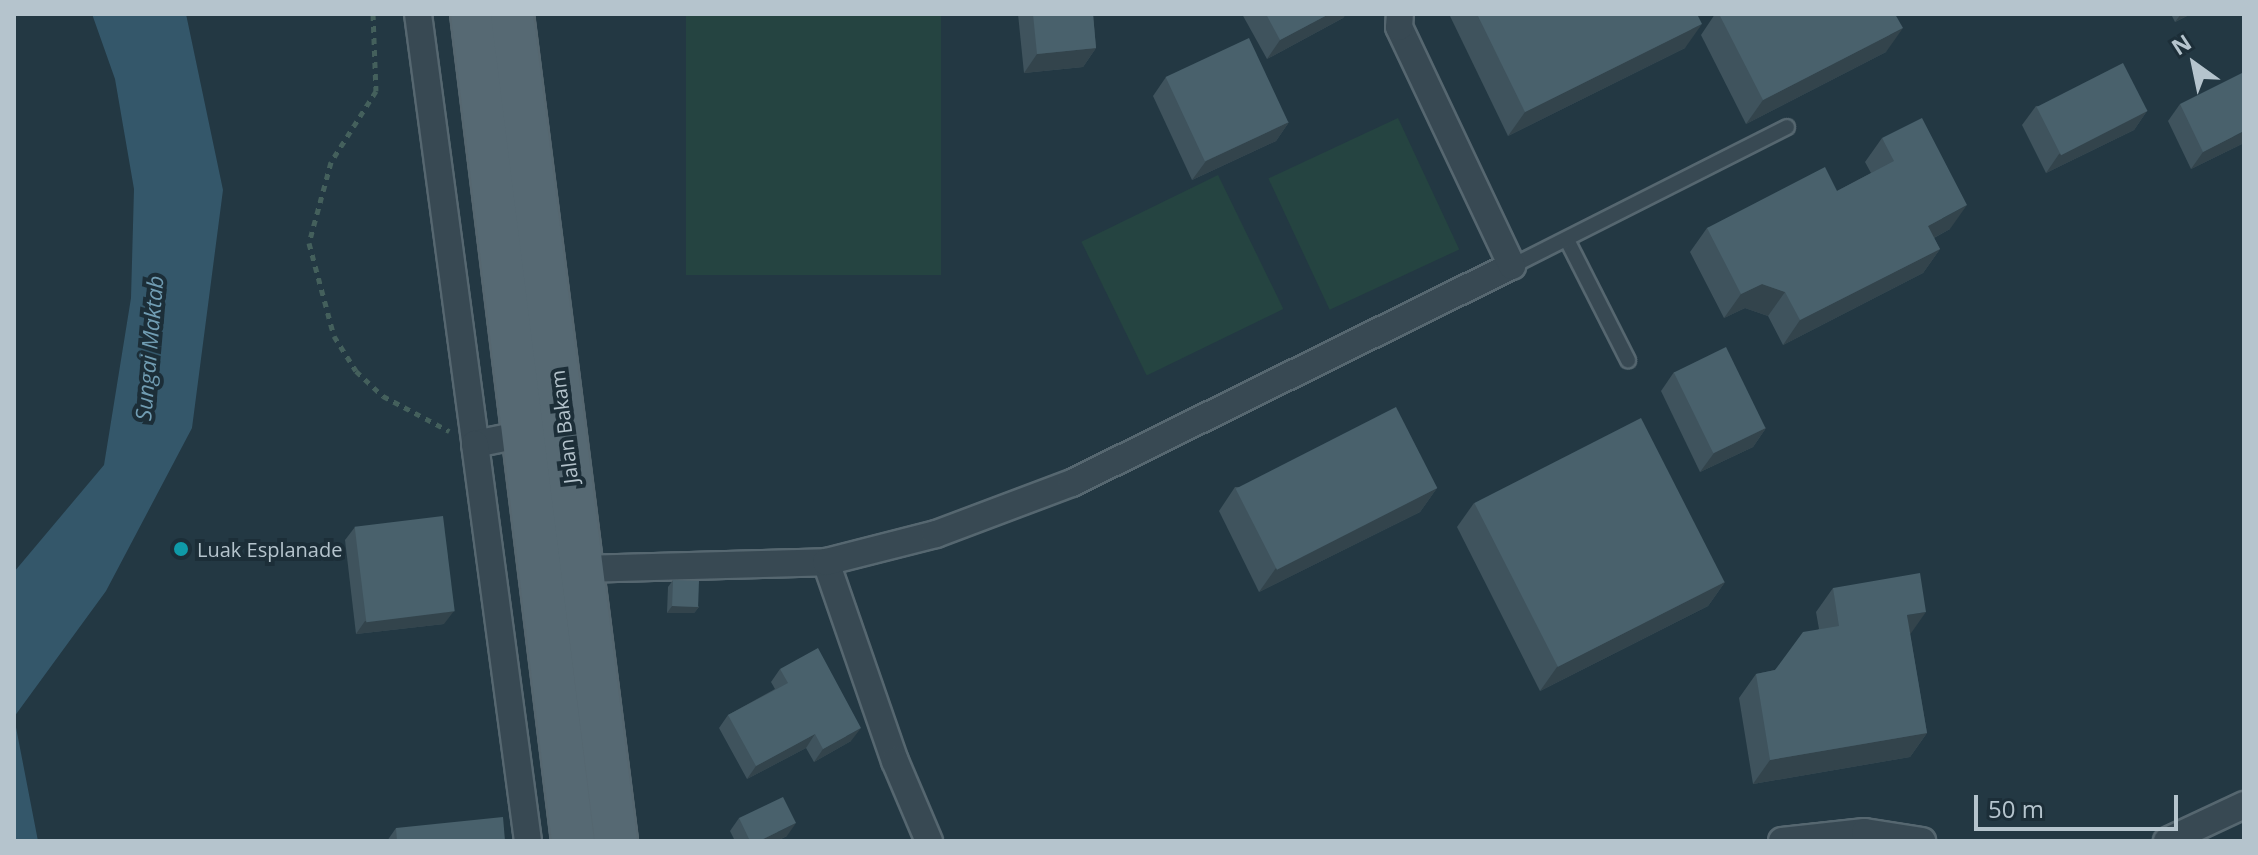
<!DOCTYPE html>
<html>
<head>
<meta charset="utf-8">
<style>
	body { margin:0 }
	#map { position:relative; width:2258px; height:855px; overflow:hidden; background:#233843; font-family:"Open Sans",sans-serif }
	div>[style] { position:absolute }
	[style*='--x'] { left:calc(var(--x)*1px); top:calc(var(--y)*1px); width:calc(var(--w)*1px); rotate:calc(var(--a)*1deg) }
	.green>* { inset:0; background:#254441; transform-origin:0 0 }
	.water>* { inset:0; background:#34576a }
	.path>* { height:5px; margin-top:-2.5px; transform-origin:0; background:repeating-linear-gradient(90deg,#44605c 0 6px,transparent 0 12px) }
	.roads { filter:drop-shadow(2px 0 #566770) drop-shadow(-2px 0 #566770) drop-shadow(0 2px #566770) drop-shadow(0 -2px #566770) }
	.lane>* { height:14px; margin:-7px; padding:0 7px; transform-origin:7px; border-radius:7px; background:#384953 }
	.street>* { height:26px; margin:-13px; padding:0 13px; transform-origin:13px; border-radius:13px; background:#384953 }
	.primary>* { height:42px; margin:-21px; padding:0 21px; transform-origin:21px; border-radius:21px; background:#566973 }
	.wall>* { inset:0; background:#3f535d }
	.shaded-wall>* { inset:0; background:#33444c }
	.building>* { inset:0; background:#49616c; transform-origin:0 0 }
	.dots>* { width:22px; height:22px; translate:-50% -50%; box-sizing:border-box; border:4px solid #1c2e38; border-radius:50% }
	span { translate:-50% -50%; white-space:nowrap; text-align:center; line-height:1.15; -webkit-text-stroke:8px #1c2e38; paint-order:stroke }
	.street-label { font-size:20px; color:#b5c4cd }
	.poi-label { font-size:20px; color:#b5c4cd }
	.left { translate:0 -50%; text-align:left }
	.water-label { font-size:22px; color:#719db3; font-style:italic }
	.frame { position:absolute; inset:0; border:16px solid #b5c4cd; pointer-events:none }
	.north { position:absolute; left:2154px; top:24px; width:80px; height:80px; -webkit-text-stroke:6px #1c2e38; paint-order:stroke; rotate:327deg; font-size:22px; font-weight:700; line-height:32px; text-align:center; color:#b5c4cd }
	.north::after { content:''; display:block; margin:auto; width:28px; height:36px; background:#b5c4cd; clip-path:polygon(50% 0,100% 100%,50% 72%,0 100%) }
	.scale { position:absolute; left:1974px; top:795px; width:204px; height:36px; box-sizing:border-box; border:4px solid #b5c4cd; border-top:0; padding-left:10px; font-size:24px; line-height:28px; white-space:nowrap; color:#b5c4cd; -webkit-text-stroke:6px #1c2e38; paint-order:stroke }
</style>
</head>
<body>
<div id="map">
	<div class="green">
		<i style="left:686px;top:14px;width:255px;height:261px"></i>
		<i style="left:1398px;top:118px;width:145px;height:143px;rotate:65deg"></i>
		<i style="left:1218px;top:175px;width:149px;height:152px;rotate:64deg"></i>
	</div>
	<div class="water">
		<i style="clip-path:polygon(92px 14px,186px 14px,223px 190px,192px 428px,106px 591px,14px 717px,38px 841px,14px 841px,14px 572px,104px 465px,131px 298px,134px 189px,115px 79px)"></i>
	</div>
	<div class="path">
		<i style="--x:373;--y:14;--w:77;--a:87.8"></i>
		<i style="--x:376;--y:91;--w:84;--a:122.4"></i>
		<i style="--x:331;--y:162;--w:84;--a:105.2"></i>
		<i style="--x:309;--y:243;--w:96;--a:75"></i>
		<i style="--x:334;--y:336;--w:41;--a:57.8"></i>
		<i style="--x:356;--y:371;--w:37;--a:43"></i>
		<i style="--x:383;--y:396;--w:75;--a:27.9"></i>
	</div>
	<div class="roads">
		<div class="lane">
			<i style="--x:1567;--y:240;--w:135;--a:63.1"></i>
			<i style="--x:1512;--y:266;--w:308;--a:-26.8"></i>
		</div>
		<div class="street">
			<i style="--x:418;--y:14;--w:434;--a:82.4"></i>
			<i style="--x:524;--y:434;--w:50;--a:168.5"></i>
			<i style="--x:475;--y:444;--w:401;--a:82.4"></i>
			<i style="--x:826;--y:562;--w:211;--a:70.9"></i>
			<i style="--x:895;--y:761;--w:87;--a:67"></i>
			<i style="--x:581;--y:569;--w:245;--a:-1.6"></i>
			<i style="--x:826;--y:562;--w:114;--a:-14.3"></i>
			<i style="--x:936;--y:534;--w:145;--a:-20.6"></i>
			<i style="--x:1072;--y:483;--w:491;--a:-26.3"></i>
			<i style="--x:1512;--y:266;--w:264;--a:-115.3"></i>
			<i style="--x:1399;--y:27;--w:13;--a:-86"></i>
			<i style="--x:1782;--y:841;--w:83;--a:-6.2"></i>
			<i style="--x:1865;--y:832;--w:58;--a:9"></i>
			<i style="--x:2167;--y:841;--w:85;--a:-25.1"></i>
		</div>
		<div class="primary">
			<i style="--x:472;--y:14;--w:833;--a:83.04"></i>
			<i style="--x:512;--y:14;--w:834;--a:82.83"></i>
		</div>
	</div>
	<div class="wall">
		<i style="clip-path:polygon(1018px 14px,1093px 14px,1096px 48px,1083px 67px,1024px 73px)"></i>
		<i style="clip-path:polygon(1242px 14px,1346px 14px,1343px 18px,1267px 59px)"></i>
		<i style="clip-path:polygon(1449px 14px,1697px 14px,1685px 48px,1508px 136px)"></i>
		<i style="clip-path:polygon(1715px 14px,1895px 14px,1886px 52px,1746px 124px,1701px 35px)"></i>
		<i style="clip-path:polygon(2171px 14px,2191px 14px,2175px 22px)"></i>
		<i style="clip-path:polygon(1166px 77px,1289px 122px,1276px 141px,1192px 180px,1153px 96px)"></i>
		<i style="clip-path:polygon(2180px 104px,2244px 143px,2191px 169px,2168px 121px)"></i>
		<i style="clip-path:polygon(2036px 106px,2147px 111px,2134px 130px,2046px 173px,2022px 125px)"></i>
		<i style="clip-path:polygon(1882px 138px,1950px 229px,1934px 238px,1940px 249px,1923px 273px,1783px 345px,1768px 316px,1745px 308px,1724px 318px,1690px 252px,1707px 228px,1837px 191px,1871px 173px,1865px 162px)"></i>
		<i style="clip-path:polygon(1674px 372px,1766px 428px,1753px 447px,1700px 472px,1661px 391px)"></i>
		<i style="clip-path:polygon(1235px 487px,1437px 488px,1420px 512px,1259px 592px,1219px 511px)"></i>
		<i style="clip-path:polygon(1474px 503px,1725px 582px,1708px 606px,1540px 691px,1457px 527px)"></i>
		<i style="clip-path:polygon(355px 527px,444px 624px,356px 634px,345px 540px)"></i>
		<i style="clip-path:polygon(673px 580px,699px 607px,694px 613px,667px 613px,668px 587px)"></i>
		<i style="clip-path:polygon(1833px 588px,1910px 634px,1927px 733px,1910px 757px,1753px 784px,1739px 698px,1756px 674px,1775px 670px,1819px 629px,1816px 612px)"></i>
		<i style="clip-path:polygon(780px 669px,851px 741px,814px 762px,806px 748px,747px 779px,719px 728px,728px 715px,775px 689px,771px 682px)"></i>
		<i style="clip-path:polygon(739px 818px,787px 836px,777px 841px,735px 841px,730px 831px)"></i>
		<i style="clip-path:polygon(396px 828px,505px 841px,387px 841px)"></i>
	</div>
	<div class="shaded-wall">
		<i style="clip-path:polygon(1329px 14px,1346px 14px,1343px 18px,1267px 59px,1280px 40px)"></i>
		<i style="clip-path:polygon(2181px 14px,2191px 14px,2175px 22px)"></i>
		<i style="clip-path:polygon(1702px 24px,1685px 48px,1508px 136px,1525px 112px)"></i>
		<i style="clip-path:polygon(1903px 28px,1886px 52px,1746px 124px,1763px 100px)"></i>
		<i style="clip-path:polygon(1096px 48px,1083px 67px,1024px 73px,1037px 54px)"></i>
		<i style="clip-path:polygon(2147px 111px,2134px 130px,2046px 173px,2059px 154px)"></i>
		<i style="clip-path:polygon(1289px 122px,1276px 141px,1192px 180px,1206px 161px)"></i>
		<i style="clip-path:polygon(2244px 131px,2244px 143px,2191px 169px,2203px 152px)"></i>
		<i style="clip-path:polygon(1967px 205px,1950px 229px,1911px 250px,1928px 226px)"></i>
		<i style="clip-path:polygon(1940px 249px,1923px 273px,1783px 345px,1800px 320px)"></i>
		<i style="clip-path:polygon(1762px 284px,1785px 292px,1768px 316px,1745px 308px,1724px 318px,1741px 294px)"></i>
		<i style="clip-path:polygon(1766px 428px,1753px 447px,1700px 472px,1714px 453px)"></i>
		<i style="clip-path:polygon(1437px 488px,1420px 512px,1259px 592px,1276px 568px)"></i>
		<i style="clip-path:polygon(1725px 582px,1708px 606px,1540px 691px,1557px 667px)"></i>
		<i style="clip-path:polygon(672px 606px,699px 607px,694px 613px,667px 613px)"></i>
		<i style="clip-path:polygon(454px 611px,444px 624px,356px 634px,365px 621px)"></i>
		<i style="clip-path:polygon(1926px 612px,1909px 636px,1907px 615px)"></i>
		<i style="clip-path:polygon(861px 728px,851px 741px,814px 762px,823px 749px)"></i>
		<i style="clip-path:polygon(1927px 733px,1910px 757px,1753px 784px,1770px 760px)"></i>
		<i style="clip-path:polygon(815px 734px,806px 748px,747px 779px,756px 766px)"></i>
		<i style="clip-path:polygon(796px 823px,787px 836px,777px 841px,759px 841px)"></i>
	</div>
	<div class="building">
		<i style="clip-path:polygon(1033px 14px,1093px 14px,1096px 48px,1037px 54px)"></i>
		<i style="clip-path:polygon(1266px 14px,1329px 14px,1280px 40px)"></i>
		<i style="clip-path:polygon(1477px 14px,1697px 14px,1702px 24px,1525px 112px)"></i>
		<i style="clip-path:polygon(1719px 14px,1895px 14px,1903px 28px,1763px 100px)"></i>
		<i style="left:1249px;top:38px;width:93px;height:92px;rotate:65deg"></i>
		<i style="left:2123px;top:63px;width:54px;height:97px;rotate:63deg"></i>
		<i style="clip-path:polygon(2244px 72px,2244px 131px,2203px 152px,2180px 104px)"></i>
		<i style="clip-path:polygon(1922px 118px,1967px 205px,1928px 226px,1940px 249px,1800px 320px,1785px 292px,1762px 284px,1741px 294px,1707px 228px,1825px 167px,1837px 191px,1894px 161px,1882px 138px)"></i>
		<i style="left:1726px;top:347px;width:90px;height:58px;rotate:64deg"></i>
		<i style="left:1396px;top:407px;width:91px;height:180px;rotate:63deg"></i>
		<i style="left:1641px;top:418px;width:184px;height:187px;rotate:63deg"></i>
		<i style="left:443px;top:516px;width:96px;height:89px;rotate:83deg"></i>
		<i style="clip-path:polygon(1920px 573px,1926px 612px,1907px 615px,1927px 733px,1770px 760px,1756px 674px,1775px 670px,1803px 632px,1839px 626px,1833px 588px)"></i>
		<i style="left:673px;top:580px;width:26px;height:26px;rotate:2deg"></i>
		<i style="clip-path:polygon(818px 648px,861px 728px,823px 749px,815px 734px,756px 766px,728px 715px,788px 683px,780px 669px)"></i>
		<i style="clip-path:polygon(783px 797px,796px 823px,759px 841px,750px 841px,739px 818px)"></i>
		<i style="clip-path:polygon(503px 817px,505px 841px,397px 841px,396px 828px)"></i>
	</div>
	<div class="dots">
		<i style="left:181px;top:549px;background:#0f9aa8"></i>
	</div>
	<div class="street-label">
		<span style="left:564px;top:427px;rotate:-97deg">Jalan Bakam</span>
	</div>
	<div class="poi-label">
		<span class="left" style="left:197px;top:549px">Luak Esplanade</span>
	</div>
	<div class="water-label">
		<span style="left:149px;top:348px;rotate:-85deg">Sungai Maktab</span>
	</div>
	<div class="frame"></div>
	<div class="north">N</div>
	<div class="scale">50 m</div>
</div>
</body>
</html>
